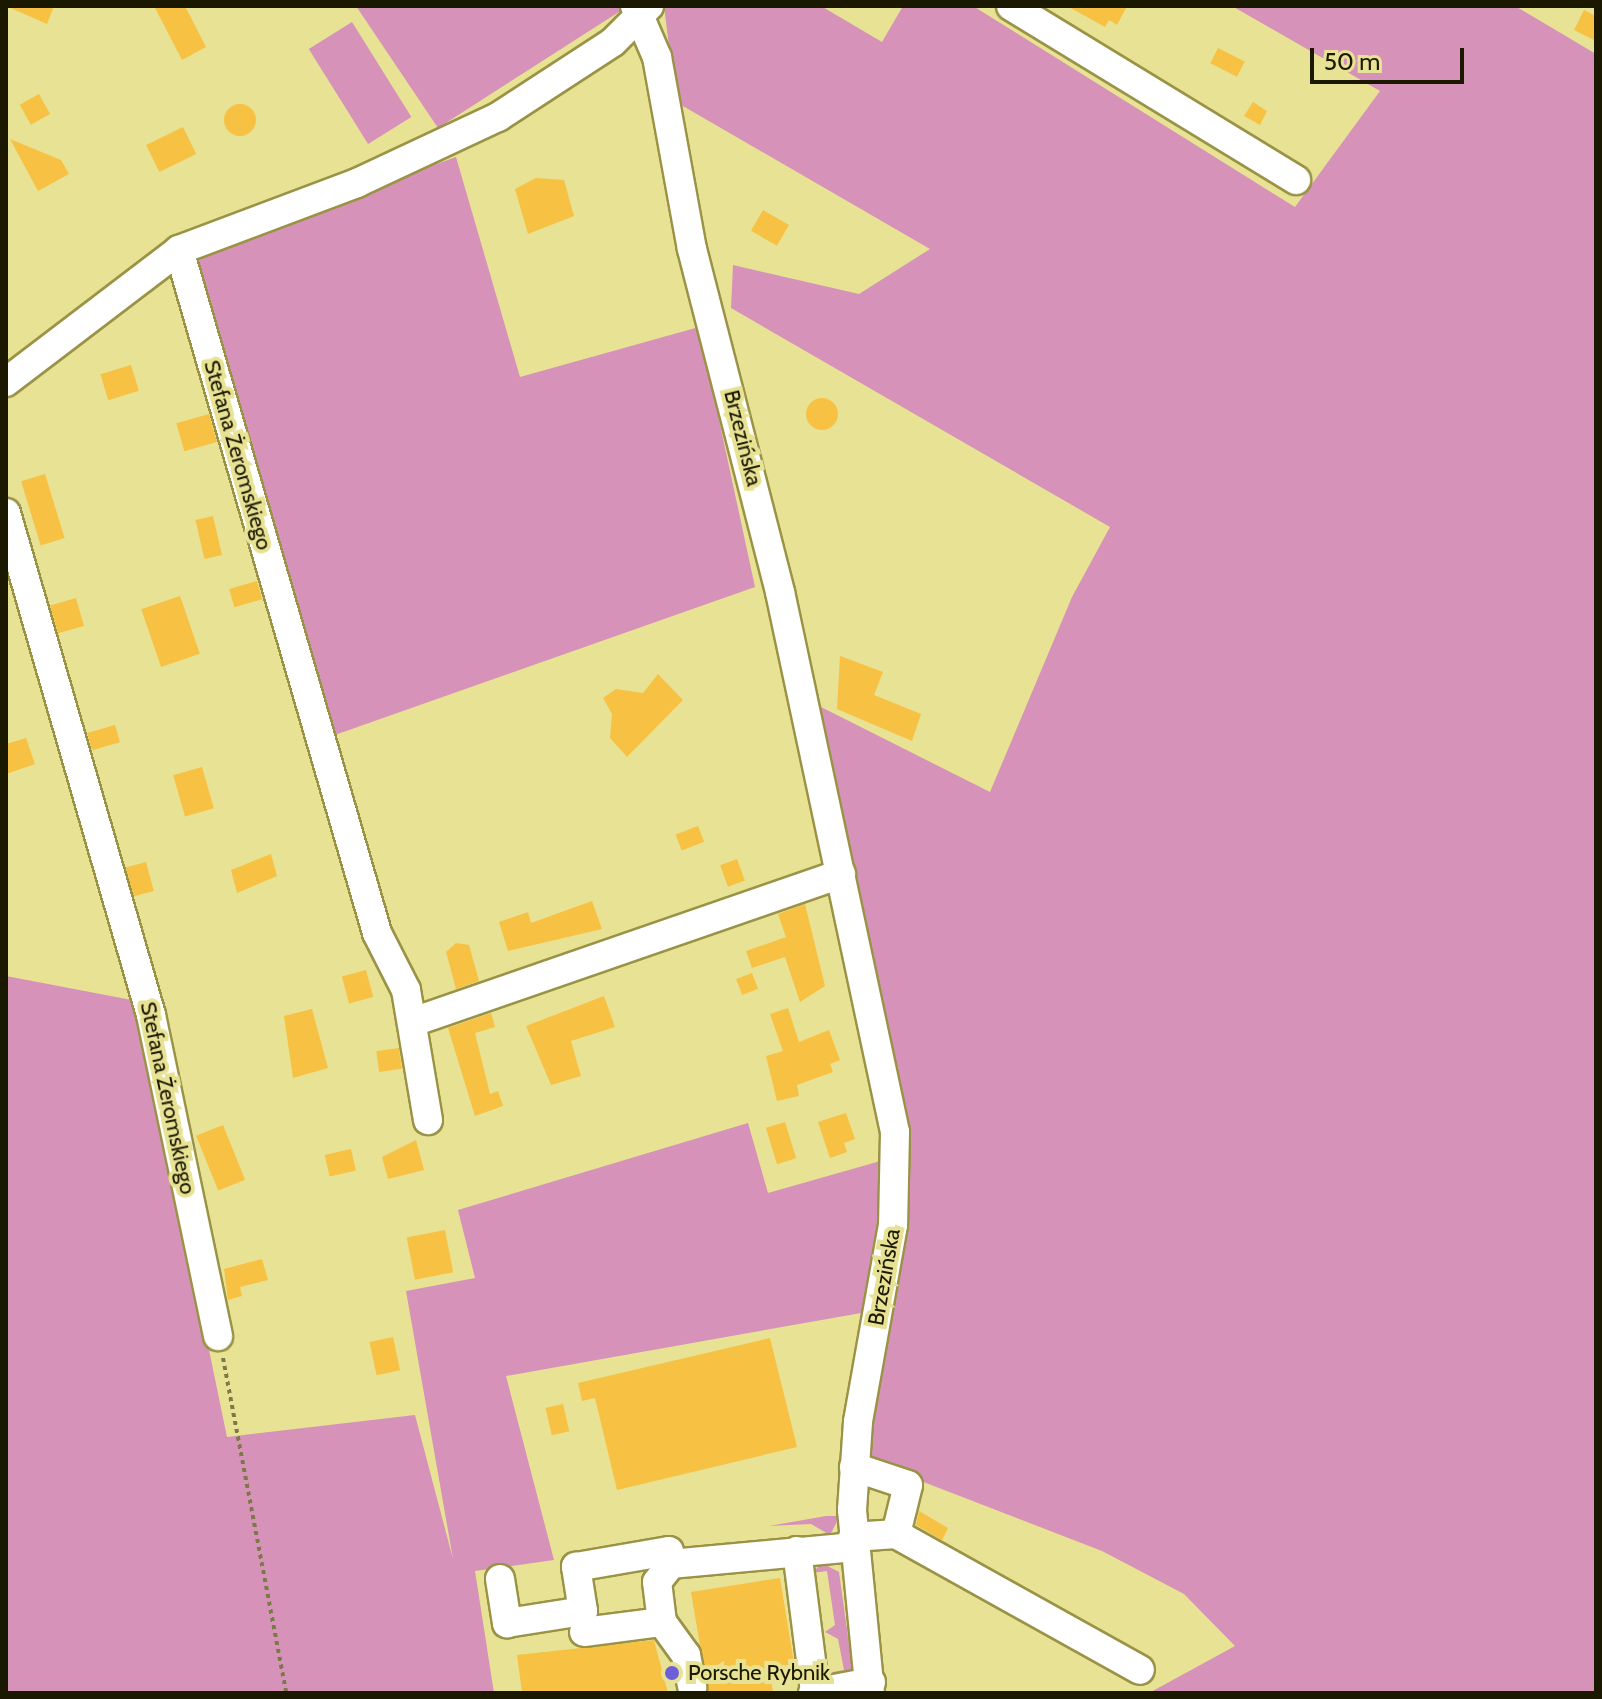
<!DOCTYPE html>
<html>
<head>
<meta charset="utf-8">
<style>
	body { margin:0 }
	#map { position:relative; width:1602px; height:1699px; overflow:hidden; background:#e8e294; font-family:Cabin,sans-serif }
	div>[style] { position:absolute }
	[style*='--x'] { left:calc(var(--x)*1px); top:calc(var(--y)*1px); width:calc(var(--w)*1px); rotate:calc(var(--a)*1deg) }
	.green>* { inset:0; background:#d692b9; transform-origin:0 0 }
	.building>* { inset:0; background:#f7c144; transform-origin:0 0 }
	.round { border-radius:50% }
	.path>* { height:4px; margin-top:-2px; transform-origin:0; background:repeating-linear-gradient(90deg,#7d7847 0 4px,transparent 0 8px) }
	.roads { filter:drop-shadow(2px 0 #9a9346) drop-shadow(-2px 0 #9a9346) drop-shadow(0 2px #9a9346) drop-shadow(0 -2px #9a9346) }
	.minor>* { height:28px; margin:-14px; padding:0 14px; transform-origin:14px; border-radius:14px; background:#fff }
	.dots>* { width:22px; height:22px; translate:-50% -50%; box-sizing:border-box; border:4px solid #e8e294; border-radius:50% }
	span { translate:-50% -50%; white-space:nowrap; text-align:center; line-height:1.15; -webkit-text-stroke:8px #e8e294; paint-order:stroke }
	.street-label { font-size:22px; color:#1b1800 }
	.poi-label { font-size:22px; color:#1b1800 }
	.left { translate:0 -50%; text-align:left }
	.frame { position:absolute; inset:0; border:8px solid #1b1800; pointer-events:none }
	.scale { position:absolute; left:1310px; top:48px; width:154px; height:36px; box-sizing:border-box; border:4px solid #1b1800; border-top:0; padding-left:10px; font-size:24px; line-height:28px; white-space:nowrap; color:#1b1800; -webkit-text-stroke:6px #e8e294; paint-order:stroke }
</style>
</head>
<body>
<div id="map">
	<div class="green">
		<i style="clip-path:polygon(356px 6px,620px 6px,622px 10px,438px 128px)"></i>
		<i style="clip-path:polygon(664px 6px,821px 6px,882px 42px,903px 6px,973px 6px,1295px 207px,1380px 91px,1232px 6px,1515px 6px,1596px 54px,1596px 1693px,1149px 1693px,1235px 1646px,1184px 1594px,1102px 1551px,864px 1459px,910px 1139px,817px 705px,990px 792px,1072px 597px,1110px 527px,731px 308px,733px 265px,859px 294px,930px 249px,676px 102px)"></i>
		<i style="left:352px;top:22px;width:112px;height:51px;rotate:58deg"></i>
		<i style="clip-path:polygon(456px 157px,520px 377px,699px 327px,755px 587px,332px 736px,193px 252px)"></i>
		<i style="clip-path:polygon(6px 976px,137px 1001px,227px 1437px,415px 1415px,453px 1559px,406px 1291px,475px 1278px,458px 1210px,748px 1123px,768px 1193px,884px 1160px,867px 1312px,506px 1376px,554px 1560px,475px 1571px,494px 1693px,6px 1693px)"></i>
		<i style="clip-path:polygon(826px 1516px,840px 1516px,830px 1535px,811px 1524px,769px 1526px)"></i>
		<i style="clip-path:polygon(822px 1563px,839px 1572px,853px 1673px,827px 1673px,844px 1670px,838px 1639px,825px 1632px,835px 1625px,827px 1571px,812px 1573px)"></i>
	</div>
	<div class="building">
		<i style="clip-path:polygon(6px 6px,54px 6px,47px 24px)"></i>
		<i style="clip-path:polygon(154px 6px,185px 6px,206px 47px,182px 60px)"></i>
		<i style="clip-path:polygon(1067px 6px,1127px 6px,1117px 25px,1109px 20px,1105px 27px)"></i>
		<i style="clip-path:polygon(1584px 10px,1596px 16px,1596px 41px,1574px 30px)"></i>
		<i style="left:1218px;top:48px;width:30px;height:17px;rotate:27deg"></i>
		<i style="left:39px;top:94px;width:23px;height:22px;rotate:61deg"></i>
		<i style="clip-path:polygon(1253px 102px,1267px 111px,1260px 125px,1244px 116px)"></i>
		<i class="round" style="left:224px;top:104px;width:32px;height:32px"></i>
		<i style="left:183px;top:127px;width:30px;height:41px;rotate:64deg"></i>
		<i style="clip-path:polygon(10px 139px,61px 160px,69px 174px,38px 191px)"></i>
		<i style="clip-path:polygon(536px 178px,564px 180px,574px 216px,528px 234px,515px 189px)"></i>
		<i style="left:763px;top:210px;width:30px;height:24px;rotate:30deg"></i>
		<i style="left:131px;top:365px;width:27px;height:32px;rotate:73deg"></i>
		<i class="round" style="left:806px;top:398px;width:32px;height:32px"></i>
		<i style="left:209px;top:414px;width:29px;height:34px;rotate:74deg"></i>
		<i style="left:45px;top:474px;width:67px;height:25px;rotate:73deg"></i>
		<i style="left:213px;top:516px;width:40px;height:18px;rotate:77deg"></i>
		<i style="left:257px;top:581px;width:19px;height:29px;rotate:74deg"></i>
		<i style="left:180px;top:596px;width:61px;height:41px;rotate:71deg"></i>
		<i style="left:76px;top:598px;width:29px;height:27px;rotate:74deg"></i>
		<i style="clip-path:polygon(840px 656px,883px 672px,874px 695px,921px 714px,912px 741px,837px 709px)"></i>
		<i style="clip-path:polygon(658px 674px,683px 700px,627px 757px,610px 738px,612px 714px,603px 698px,616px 689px,643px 693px)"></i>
		<i style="left:115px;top:725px;width:18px;height:29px;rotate:74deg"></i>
		<i style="clip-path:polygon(26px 738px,35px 764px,6px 774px,6px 744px)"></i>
		<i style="left:202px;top:767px;width:43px;height:30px;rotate:74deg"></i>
		<i style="left:698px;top:826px;width:17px;height:24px;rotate:69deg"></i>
		<i style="clip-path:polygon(271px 854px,277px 876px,237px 893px,231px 870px)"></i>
		<i style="left:737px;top:859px;width:23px;height:18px;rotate:70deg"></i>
		<i style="left:146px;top:862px;width:30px;height:21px;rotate:75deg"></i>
		<i style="clip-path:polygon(592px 901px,602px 929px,508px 951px,499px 922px,528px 912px,531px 923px)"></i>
		<i style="clip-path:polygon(805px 904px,825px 986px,800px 1002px,785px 957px,752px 968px,746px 951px,786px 937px,778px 914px)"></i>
		<i style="clip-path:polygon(456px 943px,469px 945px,479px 981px,456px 989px,446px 952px)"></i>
		<i style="left:366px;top:970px;width:28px;height:25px;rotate:75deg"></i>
		<i style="left:752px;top:973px;width:17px;height:17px;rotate:69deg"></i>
		<i style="clip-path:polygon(604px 996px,615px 1027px,571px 1041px,581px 1076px,551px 1085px,526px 1026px)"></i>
		<i style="clip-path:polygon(788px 1008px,799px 1042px,829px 1030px,840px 1060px,830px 1064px,833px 1072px,797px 1085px,799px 1096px,777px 1101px,766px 1056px,783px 1051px,770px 1014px)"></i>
		<i style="clip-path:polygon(312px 1009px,328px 1068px,293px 1078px,284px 1016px)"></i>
		<i style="clip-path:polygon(491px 1013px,495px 1027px,475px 1033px,490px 1094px,498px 1091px,503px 1106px,475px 1116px,448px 1028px)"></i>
		<i style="left:399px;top:1048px;width:21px;height:23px;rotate:82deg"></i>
		<i style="clip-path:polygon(846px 1113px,855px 1139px,844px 1143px,847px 1152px,830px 1158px,818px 1122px)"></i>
		<i style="left:785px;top:1122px;width:38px;height:20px;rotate:73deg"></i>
		<i style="left:223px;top:1125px;width:59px;height:29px;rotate:68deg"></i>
		<i style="clip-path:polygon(416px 1140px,424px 1170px,388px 1179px,382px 1157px)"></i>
		<i style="left:351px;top:1149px;width:22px;height:27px;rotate:77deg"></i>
		<i style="left:445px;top:1230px;width:43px;height:39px;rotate:79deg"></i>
		<i style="clip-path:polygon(262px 1259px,268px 1280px,240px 1287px,242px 1296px,228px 1300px,224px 1269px)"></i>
		<i style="left:393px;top:1337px;width:34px;height:24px;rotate:78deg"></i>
		<i style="clip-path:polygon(770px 1338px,797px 1447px,617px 1490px,595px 1398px,582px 1401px,578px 1383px)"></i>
		<i style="left:563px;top:1404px;width:28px;height:18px;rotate:77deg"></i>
		<i style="clip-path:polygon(919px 1511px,948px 1528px,942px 1540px,916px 1525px)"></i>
		<i style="clip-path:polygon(780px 1578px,796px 1675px,771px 1679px,773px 1693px,708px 1693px,691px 1592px)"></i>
		<i style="clip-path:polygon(654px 1640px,668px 1693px,522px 1693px,517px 1655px)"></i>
	</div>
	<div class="path">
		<i style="--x:223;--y:1358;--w:341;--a:79.3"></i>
	</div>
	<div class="roads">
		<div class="minor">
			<i style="--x:635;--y:6;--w:56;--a:66.7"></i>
			<i style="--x:657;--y:57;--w:195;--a:79.7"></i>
			<i style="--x:692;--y:249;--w:354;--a:75.6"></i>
			<i style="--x:780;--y:592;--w:552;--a:77.98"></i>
			<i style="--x:895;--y:1132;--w:93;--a:91.2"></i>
			<i style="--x:893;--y:1225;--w:200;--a:100.1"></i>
			<i style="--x:858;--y:1422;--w:88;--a:93.9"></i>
			<i style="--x:852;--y:1510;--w:184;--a:84.4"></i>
			<i style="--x:1011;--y:6;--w:334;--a:31.4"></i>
			<i style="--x:179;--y:250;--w:711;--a:73.83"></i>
			<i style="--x:377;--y:933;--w:64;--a:63"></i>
			<i style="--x:406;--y:990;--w:132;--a:80.4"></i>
			<i style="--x:6;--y:382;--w:218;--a:-37.3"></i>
			<i style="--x:179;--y:250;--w:190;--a:-20.6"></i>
			<i style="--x:357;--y:183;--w:156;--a:-25.1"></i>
			<i style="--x:498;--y:117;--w:137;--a:-33.1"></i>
			<i style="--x:613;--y:42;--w:51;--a:-45"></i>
			<i style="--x:6;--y:513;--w:523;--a:73.89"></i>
			<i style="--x:151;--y:1015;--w:328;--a:78.2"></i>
			<i style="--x:413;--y:1022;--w:453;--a:-19.1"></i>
			<i style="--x:896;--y:1534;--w:279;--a:29.1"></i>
			<i style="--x:853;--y:1537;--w:43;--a:-4"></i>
			<i style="--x:896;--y:1534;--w:50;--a:-76.2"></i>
			<i style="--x:908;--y:1485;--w:57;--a:-161.6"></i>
			<i style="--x:797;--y:1551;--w:141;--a:82.7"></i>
			<i style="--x:500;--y:1579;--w:45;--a:81"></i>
			<i style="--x:507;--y:1623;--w:77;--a:-9"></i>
			<i style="--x:583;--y:1611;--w:45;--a:-99"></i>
			<i style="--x:576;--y:1567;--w:94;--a:-9.8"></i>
			<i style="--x:669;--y:1551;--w:13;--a:81"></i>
			<i style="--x:671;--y:1564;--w:184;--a:-5.3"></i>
			<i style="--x:662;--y:1622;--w:41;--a:54"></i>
			<i style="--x:686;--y:1655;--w:33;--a:79"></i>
			<i style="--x:584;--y:1632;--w:79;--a:-7.3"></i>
			<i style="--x:662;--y:1622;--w:40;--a:-97.1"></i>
			<i style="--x:657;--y:1582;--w:23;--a:-52"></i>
			<i style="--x:813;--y:1693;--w:59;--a:-10.7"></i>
		</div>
	</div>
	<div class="dots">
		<i style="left:672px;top:1673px;background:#6d5fd9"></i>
	</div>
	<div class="street-label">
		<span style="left:743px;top:438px;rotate:76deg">Brzezińska</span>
		<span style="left:238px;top:455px;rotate:74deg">Stefana Żeromskiego</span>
		<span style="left:168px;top:1098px;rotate:78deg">Stefana Żeromskiego</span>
		<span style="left:884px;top:1277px;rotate:-80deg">Brzezińska</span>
	</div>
	<div class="poi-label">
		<span class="left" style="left:688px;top:1673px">Porsche Rybnik</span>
	</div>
	<div class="frame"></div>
	<div class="scale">50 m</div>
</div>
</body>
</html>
